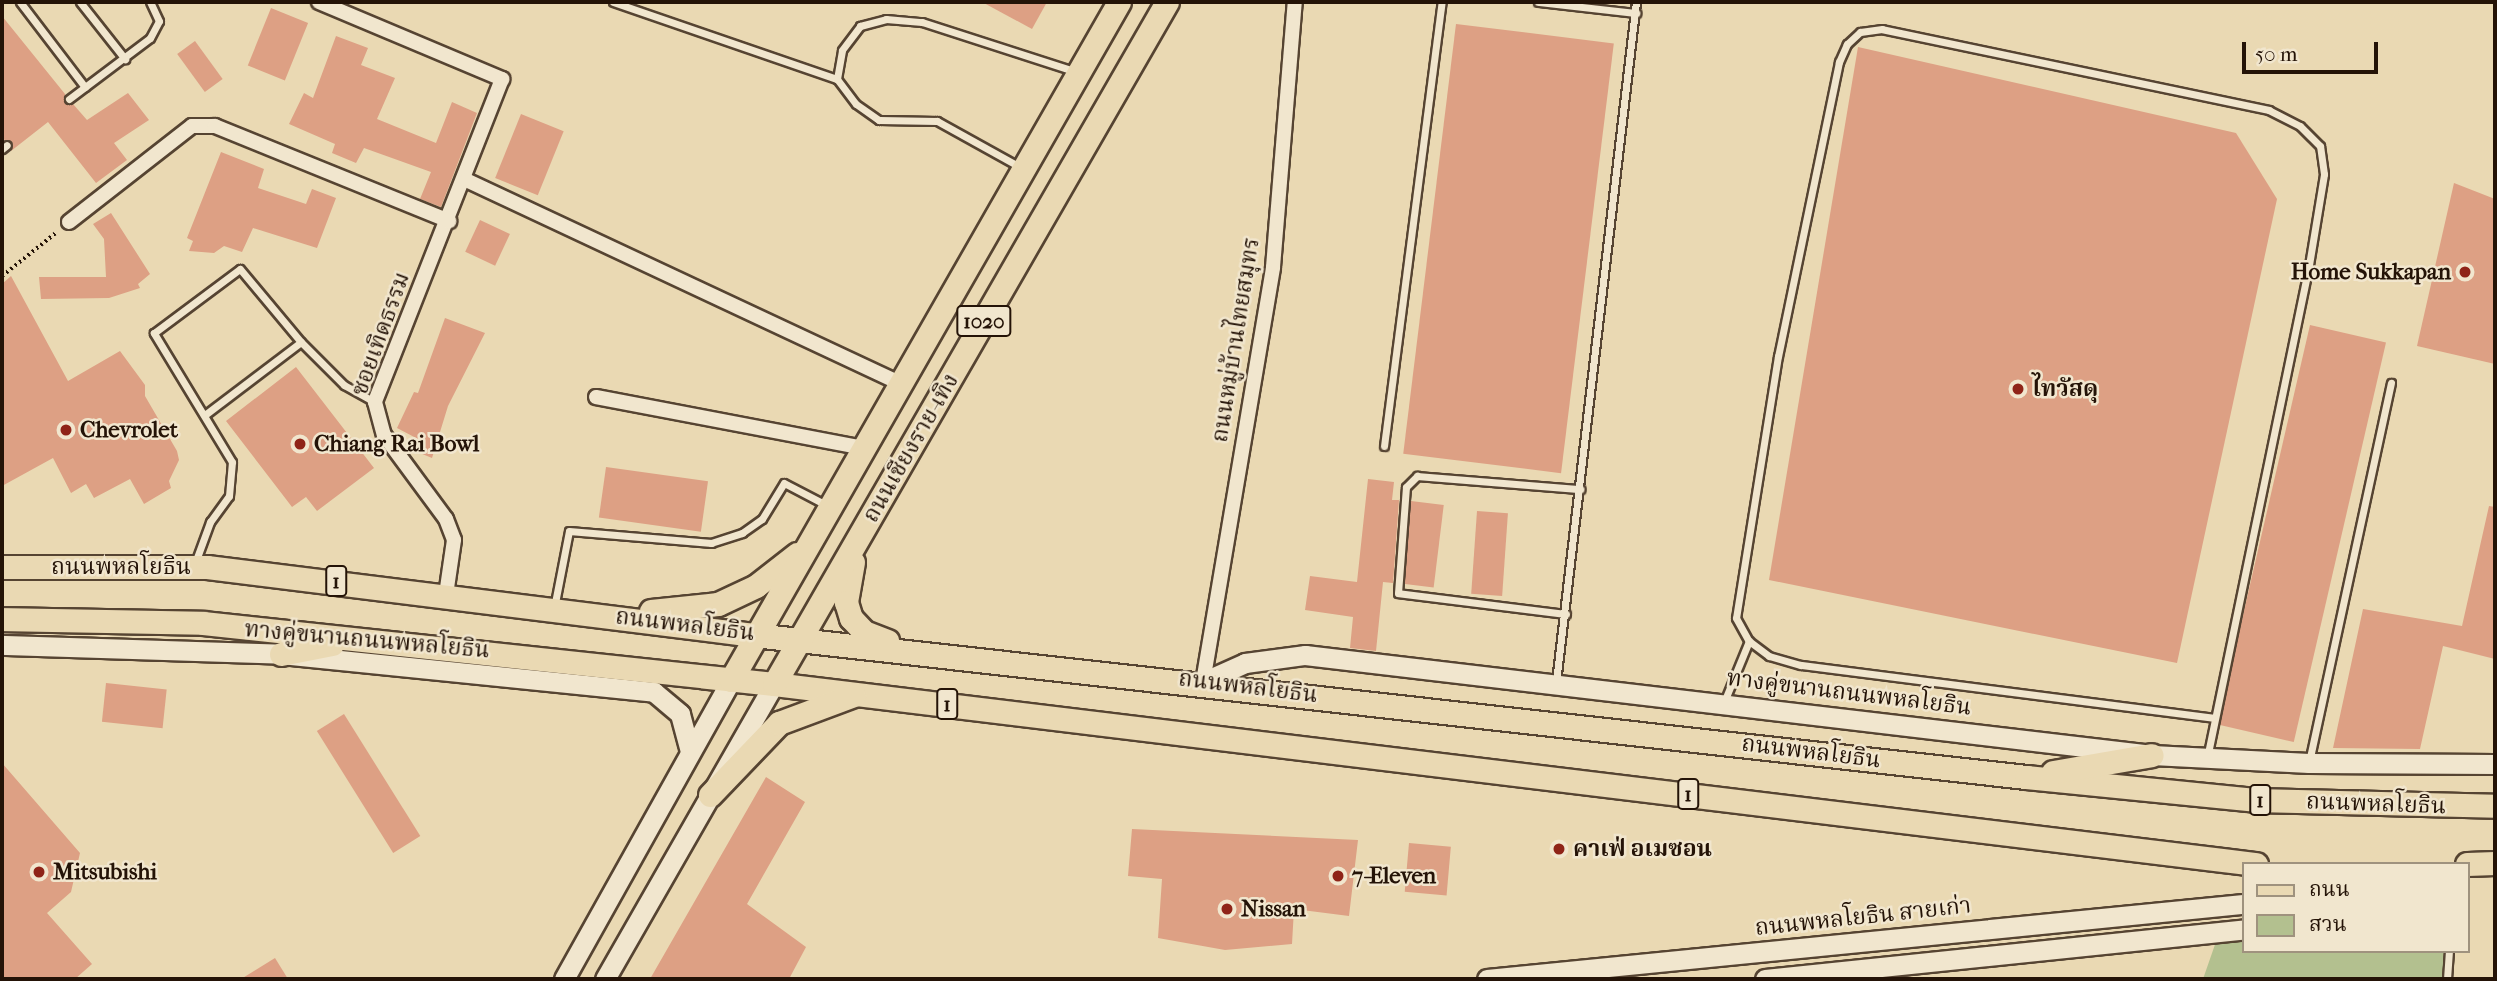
<!DOCTYPE html>
<html>
<head>
<meta charset="utf-8">
<style>
	body { margin:0 }
	#map { position:relative; width:2497px; height:981px; overflow:hidden; background:#ead9b3; font-family:"IM FELL French Canon","Noto Serif Thai",serif }
	div>[style] { position:absolute }
	[style*='--x'] { left:calc(var(--x)*1px); top:calc(var(--y)*1px); width:calc(var(--w)*1px); rotate:calc(var(--a)*1deg) }
	.green>* { inset:0; background:#b3c08f }
	.building>* { inset:0; background:#dda084; transform-origin:0 0 }
	.path>* { height:3.5px; margin-top:-1.75px; transform-origin:0; background:repeating-linear-gradient(90deg,#241307 0 2px,transparent 0 5.5px) }
	.roads { filter:drop-shadow(2px 0 #564432) drop-shadow(-2px 0 #564432) drop-shadow(0 2px #564432) drop-shadow(0 -2px #564432) }
	.service>* { height:7px; margin:-3.5px; padding:0 3.5px; transform-origin:3.5px; border-radius:3.5px; background:#f1e6ce }
	.minor>* { height:14px; margin:-7px; padding:0 7px; transform-origin:7px; border-radius:7px; background:#f1e6ce }
	.secondary>* { height:19px; margin:-9.5px; padding:0 9.5px; transform-origin:9.5px; border-radius:9.5px; background:#f1e6ce }
	.primary>* { height:23px; margin:-11.5px; padding:0 11.5px; transform-origin:11.5px; border-radius:11.5px; background:#ead9b3 }
	.dots>* { width:19px; height:19px; translate:-50% -50%; box-sizing:border-box; border:4px solid #f1e6ce; border-radius:50% }
	span { translate:-50% -50%; white-space:nowrap; text-align:center; line-height:1.15; -webkit-text-stroke:5px #f1e6ce; paint-order:stroke }
	.shield-label span { padding:2px 5px; background:#f1e6ce; border:2px solid; border-radius:5px; -webkit-text-stroke-width:0 }
	.shield-label { font-size:21px; color:#241307; font-weight:700 }
	.poi-label { font-size:23px; color:#241307; font-weight:700 }
	.right { translate:-100% -50%; text-align:right }
	.left { translate:0 -50%; text-align:left }
	.street-label { font-size:23px; color:#241307 }
	.frame { position:absolute; inset:0; border:4px solid #241307; pointer-events:none }
	.legend { position:absolute; left:2242px; top:862px; width:228px; height:91px; box-sizing:border-box; background:#f1e6ce; border:2px solid #9f927e; margin:0; padding:9px 12px; list-style:none; font-size:21px; color:#241307 }
	.legend li { display:flex; align-items:center; gap:14px; height:35px }
	.legend b { width:35px; border:2px solid #9f927e }
	.scale { position:absolute; left:2242px; top:42px; width:136px; height:32px; box-sizing:border-box; border:4px solid #241307; border-top:0; padding-left:9px; font-size:21px; line-height:24px; white-space:nowrap; color:#241307; -webkit-text-stroke:5px #f1e6ce; paint-order:stroke }
</style>
</head>
<body>
<div id="map">
	<div class="green">
		<i style="clip-path:polygon(2243px 930px,2243px 951px,2449px 951px,2447px 979px,2203px 979px,2219px 933px)"></i>
	</div>
	<div class="building">
		<i style="clip-path:polygon(982px 2px,1047px 2px,1032px 29px)"></i>
		<i style="left:271px;top:8px;width:40px;height:62px;rotate:22deg"></i>
		<i style="clip-path:polygon(2px 16px,65px 94px,65px 103px,73px 104px,87px 120px,128px 93px,149px 120px,114px 143px,127px 160px,96px 183px,48px 122px,11px 151px,12px 142px,2px 139px)"></i>
		<i style="left:1456px;top:24px;width:159px;height:433px;rotate:7deg"></i>
		<i style="clip-path:polygon(336px 36px,368px 48px,361px 65px,395px 78px,377px 119px,436px 143px,452px 102px,477px 113px,441px 207px,420px 199px,431px 172px,364px 148px,356px 163px,332px 153px,335px 144px,289px 124px,304px 93px,313px 98px)"></i>
		<i style="left:195px;top:41px;width:47px;height:22px;rotate:54deg"></i>
		<i style="clip-path:polygon(1858px 47px,2236px 133px,2277px 199px,2177px 663px,1769px 580px)"></i>
		<i style="left:521px;top:114px;width:46px;height:69px;rotate:22deg"></i>
		<i style="clip-path:polygon(221px 152px,264px 169px,258px 188px,306px 204px,312px 189px,336px 198px,317px 248px,253px 228px,242px 252px,224px 246px,214px 253px,189px 251px,193px 241px,187px 238px)"></i>
		<i style="clip-path:polygon(2454px 183px,2495px 199px,2495px 364px,2417px 346px)"></i>
		<i style="clip-path:polygon(111px 213px,150px 274px,138px 284px,140px 288px,109px 298px,41px 299px,39px 277px,106px 277px,104px 239px,93px 224px)"></i>
		<i style="left:480px;top:220px;width:33px;height:35px;rotate:25deg"></i>
		<i style="clip-path:polygon(11px 276px,68px 381px,120px 351px,145px 385px,145px 396px,177px 451px,179px 460px,169px 481px,171px 488px,144px 504px,130px 479px,94px 498px,86px 484px,71px 493px,53px 458px,2px 486px,2px 284px)"></i>
		<i style="clip-path:polygon(445px 318px,485px 333px,448px 406px,432px 458px,415px 451px,418px 439px,397px 428px,414px 392px,418px 393px)"></i>
		<i style="left:2310px;top:325px;width:78px;height:410px;rotate:13deg"></i>
		<i style="clip-path:polygon(296px 367px,374px 468px,317px 511px,306px 497px,292px 507px,226px 421px)"></i>
		<i style="left:606px;top:467px;width:103px;height:51px;rotate:8deg"></i>
		<i style="clip-path:polygon(1368px 479px,1394px 482px,1392px 500px,1399px 500px,1393px 583px,1383px 582px,1376px 651px,1350px 648px,1353px 617px,1305px 610px,1310px 576px,1357px 582px)"></i>
		<i style="left:1411px;top:501px;width:33px;height:83px;rotate:7deg"></i>
		<i style="clip-path:polygon(2489px 506px,2495px 507px,2495px 659px,2443px 646px,2420px 749px,2333px 748px,2363px 609px,2462px 626px)"></i>
		<i style="left:1477px;top:511px;width:31px;height:83px;rotate:4deg"></i>
		<i style="left:106px;top:683px;width:61px;height:39px;rotate:6deg"></i>
		<i style="left:344px;top:714px;width:144px;height:32px;rotate:58deg"></i>
		<i style="clip-path:polygon(2px 763px,80px 853px,71px 892px,47px 913px,92px 964px,75px 979px,2px 979px)"></i>
		<i style="clip-path:polygon(766px 777px,805px 802px,747px 904px,806px 947px,789px 979px,650px 979px)"></i>
		<i style="clip-path:polygon(1132px 829px,1358px 840px,1349px 916px,1294px 909px,1292px 944px,1225px 950px,1158px 938px,1162px 879px,1128px 876px)"></i>
		<i style="left:1409px;top:843px;width:42px;height:49px;rotate:5deg"></i>
		<i style="clip-path:polygon(275px 958px,288px 979px,241px 979px)"></i>
	</div>
	<div class="path">
		<i style="--x:2;--y:276;--w:70;--a:-38.7"></i>
	</div>
	<div class="roads">
		<div class="service">
			<i style="--x:20;--y:2;--w:107;--a:52.6"></i>
			<i style="--x:80;--y:2;--w:73;--a:51.7"></i>
			<i style="--x:613;--y:2;--w:237;--a:19"></i>
			<i style="--x:837;--y:79;--w:31;--a:53"></i>
			<i style="--x:856;--y:104;--w:28;--a:35"></i>
			<i style="--x:879;--y:120;--w:58;--a:1"></i>
			<i style="--x:937;--y:121;--w:95;--a:29"></i>
			<i style="--x:1538;--y:2;--w:99;--a:6.4"></i>
			<i style="--x:837;--y:79;--w:29;--a:-80"></i>
			<i style="--x:842;--y:50;--w:30;--a:-53"></i>
			<i style="--x:860;--y:26;--w:27;--a:-15"></i>
			<i style="--x:886;--y:19;--w:36;--a:5"></i>
			<i style="--x:922;--y:22;--w:160;--a:17.9"></i>
			<i style="--x:69;--y:99;--w:101;--a:-37"></i>
			<i style="--x:150;--y:38;--w:19;--a:-62"></i>
			<i style="--x:159;--y:21;--w:21;--a:-115"></i>
			<i style="--x:2;--y:149;--w:6;--a:-39"></i>
			<i style="--x:206;--y:414;--w:119;--a:-37.2"></i>
			<i style="--x:1384;--y:446;--w:448;--a:-82.6"></i>
			<i style="--x:195;--y:563;--w:44;--a:-69.9"></i>
			<i style="--x:210;--y:522;--w:32;--a:-54"></i>
			<i style="--x:229;--y:496;--w:34;--a:-85"></i>
			<i style="--x:232;--y:462;--w:151;--a:-121.2"></i>
			<i style="--x:154;--y:333;--w:107;--a:-36.7"></i>
			<i style="--x:240;--y:269;--w:95;--a:50.1"></i>
			<i style="--x:301;--y:342;--w:61;--a:45"></i>
			<i style="--x:344;--y:385;--w:35;--a:29"></i>
			<i style="--x:554;--y:608;--w:78;--a:-79"></i>
			<i style="--x:569;--y:531;--w:143;--a:4.8"></i>
			<i style="--x:711;--y:543;--w:33;--a:-18"></i>
			<i style="--x:742;--y:533;--w:24;--a:-35"></i>
			<i style="--x:762;--y:519;--w:42;--a:-58.6"></i>
			<i style="--x:784;--y:483;--w:50;--a:27.6"></i>
			<i style="--x:1566;--y:614;--w:169;--a:-172.9"></i>
			<i style="--x:1398;--y:593;--w:106;--a:-85.7"></i>
			<i style="--x:1406;--y:487;--w:16;--a:-45"></i>
			<i style="--x:1417;--y:476;--w:164;--a:4.6"></i>
			<i style="--x:1556;--y:682;--w:685;--a:-83.29"></i>
			<i style="--x:1724;--y:702;--w:66;--a:-67.7"></i>
			<i style="--x:2207;--y:758;--w:503;--a:-78.31"></i>
			<i style="--x:2309;--y:265;--w:92;--a:-80.6"></i>
			<i style="--x:2324;--y:174;--w:28;--a:-98"></i>
			<i style="--x:2320;--y:146;--w:28;--a:-135"></i>
			<i style="--x:2300;--y:126;--w:35;--a:-153"></i>
			<i style="--x:2269;--y:110;--w:395;--a:-168.2"></i>
			<i style="--x:1882;--y:29;--w:22;--a:172"></i>
			<i style="--x:1860;--y:32;--w:18;--a:137"></i>
			<i style="--x:1847;--y:44;--w:20;--a:114"></i>
			<i style="--x:1839;--y:62;--w:300;--a:101.7"></i>
			<i style="--x:1778;--y:356;--w:265;--a:99.1"></i>
			<i style="--x:1736;--y:618;--w:26;--a:61"></i>
			<i style="--x:1749;--y:641;--w:25;--a:37"></i>
			<i style="--x:1769;--y:656;--w:33;--a:16"></i>
			<i style="--x:1801;--y:665;--w:414;--a:7.3"></i>
			<i style="--x:2309;--y:762;--w:388;--a:-77.8"></i>
			<i style="--x:2447;--y:979;--w:28;--a:-86"></i>
		</div>
		<div class="minor">
			<i style="--x:319;--y:2;--w:199;--a:22.8"></i>
			<i style="--x:502;--y:79;--w:347;--a:111.5"></i>
			<i style="--x:375;--y:402;--w:34;--a:75"></i>
			<i style="--x:384;--y:435;--w:104;--a:53.6"></i>
			<i style="--x:446;--y:519;--w:22;--a:69"></i>
			<i style="--x:454;--y:540;--w:56;--a:98.3"></i>
			<i style="--x:466;--y:180;--w:479;--a:25.1"></i>
			<i style="--x:69;--y:222;--w:156;--a:-38"></i>
			<i style="--x:192;--y:126;--w:23;--a:0"></i>
			<i style="--x:215;--y:126;--w:253;--a:22.1"></i>
			<i style="--x:596;--y:397;--w:272;--a:10.8"></i>
			<i style="--x:1203;--y:682;--w:421;--a:-80.4"></i>
			<i style="--x:1273;--y:267;--w:266;--a:-85.3"></i>
		</div>
		<div class="secondary">
			<i style="--x:2;--y:645;--w:279;--a:1.8"></i>
			<i style="--x:281;--y:654;--w:375;--a:5.8"></i>
			<i style="--x:654;--y:692;--w:34;--a:40"></i>
			<i style="--x:680;--y:714;--w:39;--a:75"></i>
			<i style="--x:1203;--y:682;--w:46;--a:-24.3"></i>
			<i style="--x:1245;--y:663;--w:61;--a:-7.6"></i>
			<i style="--x:1305;--y:655;--w:853;--a:6.73"></i>
			<i style="--x:2152;--y:755;--w:157;--a:2.9"></i>
			<i style="--x:2309;--y:763;--w:186;--a:0.3"></i>
			<i style="--x:564;--y:979;--w:342;--a:-60.8"></i>
			<i style="--x:605;--y:979;--w:340;--a:-60.2"></i>
			<i style="--x:1487;--y:979;--w:760;--a:-5.67"></i>
			<i style="--x:1765;--y:979;--w:481;--a:-5.9"></i>
		</div>
		<div class="primary">
			<i style="--x:853;--y:562;--w:41;--a:99.9"></i>
			<i style="--x:846;--y:602;--w:17;--a:73"></i>
			<i style="--x:851;--y:618;--w:19;--a:47"></i>
			<i style="--x:864;--y:632;--w:25;--a:21"></i>
			<i style="--x:2;--y:567;--w:205;--a:0"></i>
			<i style="--x:207;--y:567;--w:551;--a:7.09"></i>
			<i style="--x:754;--y:635;--w:1280;--a:6.37"></i>
			<i style="--x:2026;--y:777;--w:230;--a:5.7"></i>
			<i style="--x:2255;--y:800;--w:240;--a:1.4"></i>
			<i style="--x:651;--y:611;--w:67;--a:-6"></i>
			<i style="--x:718;--y:604;--w:42;--a:-25.3"></i>
			<i style="--x:756;--y:586;--w:52;--a:-38"></i>
			<i style="--x:2;--y:619;--w:201;--a:1.1"></i>
			<i style="--x:203;--y:623;--w:574;--a:6.1"></i>
			<i style="--x:774;--y:684;--w:1493;--a:6.93"></i>
			<i style="--x:281;--y:654;--w:52;--a:-11.1"></i>
			<i style="--x:731;--y:680;--w:781;--a:-60.22"></i>
			<i style="--x:774;--y:684;--w:787;--a:-60.05"></i>
			<i style="--x:2053;--y:772;--w:100;--a:-9.7"></i>
			<i style="--x:710;--y:795;--w:100;--a:-46.2"></i>
			<i style="--x:779;--y:723;--w:80;--a:-20.5"></i>
			<i style="--x:2467;--y:864;--w:28;--a:-2"></i>
		</div>
	</div>
	<div class="dots">
		<i style="left:2465px;top:272px;background:#8f2418"></i>
		<i style="left:2018px;top:389px;background:#8f2418"></i>
		<i style="left:66px;top:430px;background:#8f2418"></i>
		<i style="left:300px;top:444px;background:#8f2418"></i>
		<i style="left:1559px;top:849px;background:#8f2418"></i>
		<i style="left:39px;top:872px;background:#8f2418"></i>
		<i style="left:1338px;top:876px;background:#8f2418"></i>
		<i style="left:1227px;top:909px;background:#8f2418"></i>
	</div>
	<div class="shield-label">
		<span style="left:984px;top:321px">1020</span>
		<span style="left:336px;top:581px">1</span>
		<span style="left:947px;top:704px">1</span>
		<span style="left:1688px;top:794px">1</span>
		<span style="left:2260px;top:800px">1</span>
	</div>
	<div class="poi-label">
		<span class="right" style="left:2451px;top:272px">Home Sukkapan</span>
		<span class="left" style="left:2032px;top:389px">ไทวัสดุ</span>
		<span class="left" style="left:80px;top:430px">Chevrolet</span>
		<span class="left" style="left:314px;top:444px">Chiang Rai Bowl</span>
		<span class="left" style="left:1573px;top:849px">คาเฟ่ อเมซอน</span>
		<span class="left" style="left:53px;top:872px">Mitsubishi</span>
		<span class="left" style="left:1352px;top:876px">7-Eleven</span>
		<span class="left" style="left:1241px;top:909px">Nissan</span>
	</div>
	<div class="street-label">
		<span style="left:381px;top:334px;rotate:-70deg">ซอยเทิดธรรม</span>
		<span style="left:1236px;top:340px;rotate:-81deg">ถนนหมู่บ้านไทยสมุทร</span>
		<span style="left:911px;top:448px;rotate:-60deg">ถนนเชียงราย-เทิง</span>
		<span style="left:121px;top:567px">ถนนพหลโยธิน</span>
		<span style="left:685px;top:625px;rotate:7deg">ถนนพหลโยธิน</span>
		<span style="left:367px;top:640px;rotate:5deg">ทางคู่ขนานถนนพหลโยธิน</span>
		<span style="left:1248px;top:687px;rotate:7deg">ถนนพหลโยธิน</span>
		<span style="left:1849px;top:693px;rotate:7deg">ทางคู่ขนานถนนพหลโยธิน</span>
		<span style="left:1811px;top:752px;rotate:7deg">ถนนพหลโยธิน</span>
		<span style="left:2376px;top:804px;rotate:2deg">ถนนพหลโยธิน</span>
		<span style="left:1863px;top:917px;rotate:-6deg">ถนนพหลโยธิน สายเก่า</span>
	</div>
	<div class="frame"></div>
	<ul class="legend">
	<li><b style="height:9px;background:#ead9b3"></b>ถนน</li>
	<li><b style="height:19px;background:#b3c08f"></b>สวน</li>
	</ul>
	<div class="scale">50 m</div>
</div>
</body>
</html>
